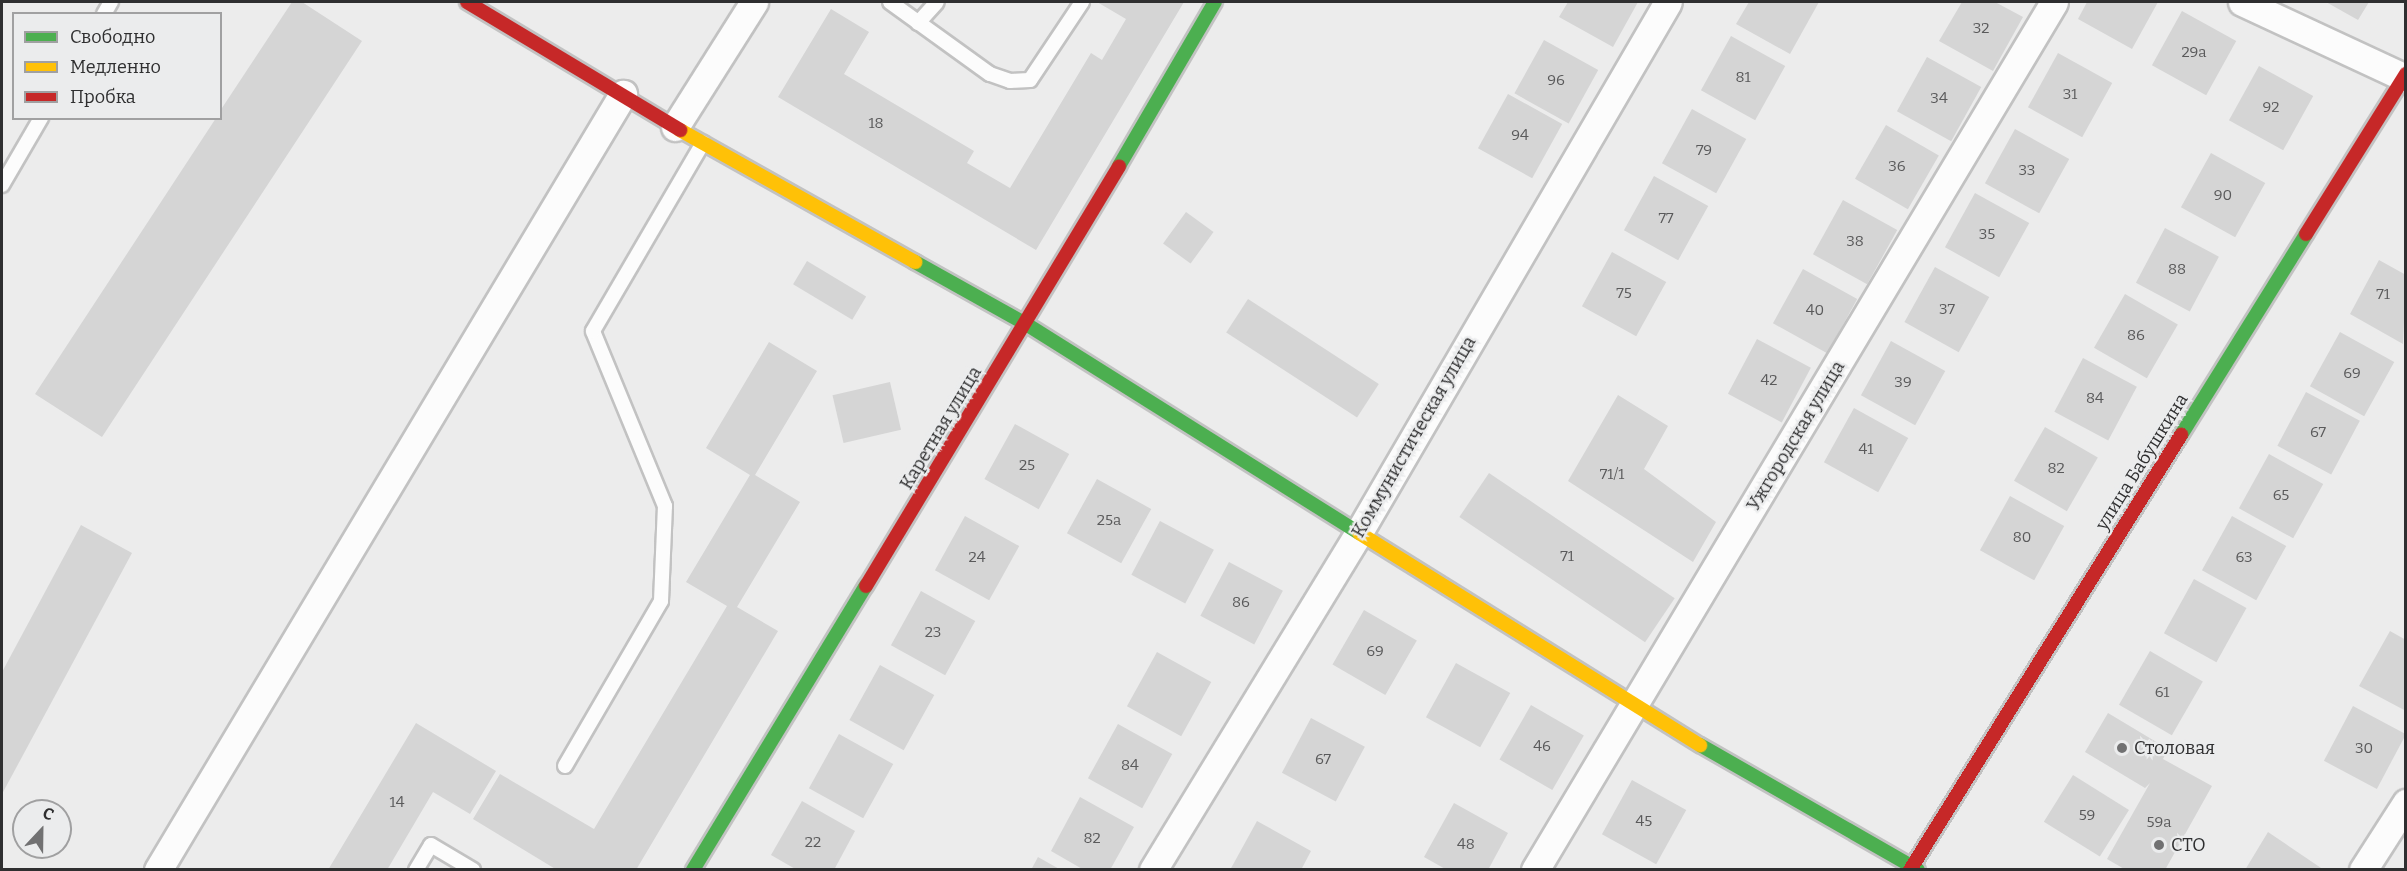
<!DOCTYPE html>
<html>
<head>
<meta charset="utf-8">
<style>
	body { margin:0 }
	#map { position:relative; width:2407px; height:871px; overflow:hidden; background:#ececec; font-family:Bitter,serif }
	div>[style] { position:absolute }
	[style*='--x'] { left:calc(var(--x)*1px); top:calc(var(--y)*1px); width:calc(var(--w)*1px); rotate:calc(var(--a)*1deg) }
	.building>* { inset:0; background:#d5d5d5; transform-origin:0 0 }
	.roads { filter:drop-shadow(2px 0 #c2c2c2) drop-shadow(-2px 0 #c2c2c2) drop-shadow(0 2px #c2c2c2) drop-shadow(0 -2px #c2c2c2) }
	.lane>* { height:14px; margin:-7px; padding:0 7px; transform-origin:7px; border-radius:7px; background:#fcfcfc }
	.street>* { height:27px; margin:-13.5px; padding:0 13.5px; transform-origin:13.5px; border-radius:13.5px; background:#fcfcfc }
	.fast>* { height:14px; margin:-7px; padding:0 7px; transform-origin:7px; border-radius:7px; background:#4caf50 }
	.slow>* { height:14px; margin:-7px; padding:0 7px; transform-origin:7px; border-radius:7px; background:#ffc107 }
	.jam>* { height:14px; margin:-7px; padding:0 7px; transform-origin:7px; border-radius:7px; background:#c62828 }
	.dots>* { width:16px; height:16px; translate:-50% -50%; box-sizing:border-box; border:3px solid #ebeced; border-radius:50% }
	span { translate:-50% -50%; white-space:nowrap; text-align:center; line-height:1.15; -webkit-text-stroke:4.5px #ebeced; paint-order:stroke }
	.number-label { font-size:15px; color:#5a5a5b }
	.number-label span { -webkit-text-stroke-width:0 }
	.street-label { font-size:18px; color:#2f2f30 }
	.poi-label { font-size:18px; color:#2f2f30 }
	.left { translate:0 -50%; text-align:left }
	.frame { position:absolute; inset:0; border:3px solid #2f2f30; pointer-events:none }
	.legend { position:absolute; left:12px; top:12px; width:210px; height:108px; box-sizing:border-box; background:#ebeced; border:2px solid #a0a0a1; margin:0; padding:8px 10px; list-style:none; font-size:18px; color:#2f2f30 }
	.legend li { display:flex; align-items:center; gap:12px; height:30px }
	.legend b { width:30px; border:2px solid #a0a0a1 }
	.north { position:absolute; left:12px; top:799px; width:60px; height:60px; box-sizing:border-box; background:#ebeced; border:2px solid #a0a0a1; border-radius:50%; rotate:22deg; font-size:16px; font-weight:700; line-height:24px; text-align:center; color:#2f2f30 }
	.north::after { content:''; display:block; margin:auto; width:21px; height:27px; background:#717172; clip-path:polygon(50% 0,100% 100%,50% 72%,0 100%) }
</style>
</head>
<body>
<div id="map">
	<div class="building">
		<i style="clip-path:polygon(292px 2px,302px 2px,362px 41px,102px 437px,35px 394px,216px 118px,220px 118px,220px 111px)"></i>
		<i style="clip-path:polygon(1097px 2px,1184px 2px,1036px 250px,778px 97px,831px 9px,869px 32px,844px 74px,974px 151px,967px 163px,1010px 188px,1091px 53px,1102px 60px,1126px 19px)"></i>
		<i style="clip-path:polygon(1568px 2px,1638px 2px,1613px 47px,1559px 17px)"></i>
		<i style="clip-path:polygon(1749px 2px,1819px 2px,1790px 54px,1736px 24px)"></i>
		<i style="clip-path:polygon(1962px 2px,1995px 2px,2023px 17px,1993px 71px,1939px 41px)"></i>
		<i style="clip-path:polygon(2087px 2px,2158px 2px,2132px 49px,2078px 19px)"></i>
		<i style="clip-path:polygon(2326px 2px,2369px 2px,2358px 20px)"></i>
		<i style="left:2182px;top:11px;width:62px;height:62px;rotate:29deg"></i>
		<i style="left:1731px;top:36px;width:62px;height:62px;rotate:29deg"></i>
		<i style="left:1544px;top:40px;width:62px;height:61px;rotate:29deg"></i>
		<i style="left:2058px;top:53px;width:62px;height:62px;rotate:29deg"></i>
		<i style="left:1927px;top:57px;width:62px;height:62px;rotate:29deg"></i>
		<i style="left:2259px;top:66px;width:62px;height:62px;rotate:29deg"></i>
		<i style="left:1508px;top:94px;width:62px;height:62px;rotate:29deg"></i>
		<i style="left:1692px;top:109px;width:62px;height:62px;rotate:29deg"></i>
		<i style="left:1886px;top:125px;width:61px;height:62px;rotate:30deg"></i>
		<i style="left:2015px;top:129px;width:62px;height:62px;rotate:29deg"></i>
		<i style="left:2211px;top:153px;width:62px;height:62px;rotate:29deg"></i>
		<i style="left:1654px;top:176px;width:62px;height:62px;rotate:29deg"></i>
		<i style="left:1975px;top:193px;width:62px;height:62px;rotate:29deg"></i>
		<i style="left:1843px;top:200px;width:62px;height:62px;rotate:29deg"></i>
		<i style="left:1186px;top:212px;width:34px;height:39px;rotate:36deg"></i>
		<i style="left:2165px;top:228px;width:61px;height:62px;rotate:28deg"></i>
		<i style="left:1612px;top:252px;width:62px;height:62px;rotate:29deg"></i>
		<i style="clip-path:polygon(2379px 260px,2406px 275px,2403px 344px,2350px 314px)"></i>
		<i style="left:807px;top:261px;width:69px;height:27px;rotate:31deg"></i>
		<i style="left:1935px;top:267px;width:62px;height:63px;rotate:29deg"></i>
		<i style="left:1803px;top:269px;width:62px;height:62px;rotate:29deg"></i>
		<i style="left:2125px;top:294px;width:61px;height:62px;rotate:30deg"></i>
		<i style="left:1248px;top:299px;width:156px;height:40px;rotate:33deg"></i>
		<i style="left:2340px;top:332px;width:62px;height:62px;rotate:29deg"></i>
		<i style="left:1757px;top:339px;width:61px;height:62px;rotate:28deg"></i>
		<i style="left:1891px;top:341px;width:62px;height:62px;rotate:29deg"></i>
		<i style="clip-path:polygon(769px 342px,817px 371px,755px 475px,800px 502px,737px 607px,778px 631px,636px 870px,557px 870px,473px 819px,500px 774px,594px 829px,727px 606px,686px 582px,750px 475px,706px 448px)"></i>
		<i style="left:2083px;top:358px;width:61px;height:61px;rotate:28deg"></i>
		<i style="left:890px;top:382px;width:49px;height:59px;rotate:77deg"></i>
		<i style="left:2306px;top:392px;width:61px;height:61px;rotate:28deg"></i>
		<i style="clip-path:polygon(1618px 395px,1668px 426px,1644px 469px,1716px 522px,1693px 562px,1568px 481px)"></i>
		<i style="left:1854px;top:408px;width:62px;height:62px;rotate:29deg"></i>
		<i style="left:1015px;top:424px;width:62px;height:63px;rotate:29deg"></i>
		<i style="left:2045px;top:427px;width:61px;height:62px;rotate:30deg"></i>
		<i style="left:2269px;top:454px;width:62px;height:62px;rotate:29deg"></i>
		<i style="left:1489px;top:473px;width:224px;height:53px;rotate:34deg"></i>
		<i style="left:1097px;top:479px;width:62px;height:62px;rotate:29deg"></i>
		<i style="left:2010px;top:496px;width:62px;height:62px;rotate:29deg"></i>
		<i style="left:965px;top:516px;width:62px;height:62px;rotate:29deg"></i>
		<i style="left:2232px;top:516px;width:62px;height:62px;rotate:29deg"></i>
		<i style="left:1160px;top:521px;width:61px;height:61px;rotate:28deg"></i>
		<i style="clip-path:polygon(81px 525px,132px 553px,2px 794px,2px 672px)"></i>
		<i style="left:1229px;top:562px;width:61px;height:61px;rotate:28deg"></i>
		<i style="left:2194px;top:579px;width:60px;height:62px;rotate:29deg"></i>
		<i style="left:921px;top:591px;width:62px;height:62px;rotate:29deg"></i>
		<i style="left:1364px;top:610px;width:61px;height:63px;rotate:30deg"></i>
		<i style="clip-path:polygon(2390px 631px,2406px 640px,2406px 711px,2359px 686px)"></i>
		<i style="left:2150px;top:651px;width:61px;height:62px;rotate:30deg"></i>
		<i style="left:1157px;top:652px;width:62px;height:62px;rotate:29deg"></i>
		<i style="left:1456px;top:663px;width:62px;height:62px;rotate:29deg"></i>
		<i style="left:880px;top:665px;width:62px;height:63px;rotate:29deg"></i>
		<i style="left:1531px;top:705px;width:61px;height:63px;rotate:30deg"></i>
		<i style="left:2353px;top:706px;width:60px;height:62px;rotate:28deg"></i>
		<i style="clip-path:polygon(2108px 713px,2168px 749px,2163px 759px,2212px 786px,2165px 870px,2126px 870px,2107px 859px,2150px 783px,2145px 788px,2085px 752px)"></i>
		<i style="left:1311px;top:718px;width:61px;height:62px;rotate:28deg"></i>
		<i style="clip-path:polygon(416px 723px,496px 771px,470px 814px,433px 792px,387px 870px,328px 870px)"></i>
		<i style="left:1118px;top:724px;width:62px;height:62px;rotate:29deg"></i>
		<i style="left:839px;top:734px;width:62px;height:62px;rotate:29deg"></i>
		<i style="left:2073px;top:775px;width:66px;height:55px;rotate:32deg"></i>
		<i style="left:1632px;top:780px;width:62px;height:62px;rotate:29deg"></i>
		<i style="clip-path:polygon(1080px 797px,1134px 827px,1110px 870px,1084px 870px,1051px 851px)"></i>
		<i style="clip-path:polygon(802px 801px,855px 831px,834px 870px,797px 870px,771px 855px)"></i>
		<i style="clip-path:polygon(1454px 803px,1508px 833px,1488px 870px,1447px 870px,1424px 857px)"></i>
		<i style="clip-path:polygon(1257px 821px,1311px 851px,1301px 870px,1230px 870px)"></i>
		<i style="clip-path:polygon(2268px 832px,2324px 870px,2245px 870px)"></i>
		<i style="clip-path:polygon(1038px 857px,1061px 870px,1031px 870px)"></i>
	</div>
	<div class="roads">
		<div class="lane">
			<i style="--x:890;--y:2;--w:123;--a:35.8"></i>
			<i style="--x:990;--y:74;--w:21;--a:19"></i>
			<i style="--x:1010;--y:81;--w:20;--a:-3"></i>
			<i style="--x:1030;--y:80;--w:94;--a:-56.3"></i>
			<i style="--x:104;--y:14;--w:14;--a:-60"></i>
			<i style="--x:918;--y:23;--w:28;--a:-48"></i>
			<i style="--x:2;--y:185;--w:78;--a:-59.8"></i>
			<i style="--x:565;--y:766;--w:191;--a:-59.8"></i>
			<i style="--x:661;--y:601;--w:95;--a:-87.6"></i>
			<i style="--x:665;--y:506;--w:189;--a:-112.4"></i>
			<i style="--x:593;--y:331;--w:218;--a:-59.7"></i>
			<i style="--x:416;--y:870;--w:29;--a:-59"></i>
			<i style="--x:431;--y:845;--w:49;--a:30.8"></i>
		</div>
		<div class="street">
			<i style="--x:2242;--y:2;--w:181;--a:24.9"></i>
			<i style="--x:675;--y:127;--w:148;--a:-57.7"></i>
			<i style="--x:158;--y:870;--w:905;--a:-59.07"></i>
			<i style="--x:1153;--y:870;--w:396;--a:-58.6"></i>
			<i style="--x:1359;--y:532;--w:613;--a:-59.76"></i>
			<i style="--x:1535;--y:870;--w:1011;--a:-59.12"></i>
			<i style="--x:2363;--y:870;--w:80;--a:-57.3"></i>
		</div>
		<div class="fast">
			<i style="--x:1119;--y:166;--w:190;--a:-59.7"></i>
			<i style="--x:915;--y:262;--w:127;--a:29.2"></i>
			<i style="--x:1026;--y:324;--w:393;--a:32.1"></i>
			<i style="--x:2181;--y:435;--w:237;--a:-58.1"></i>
			<i style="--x:1700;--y:745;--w:251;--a:29.8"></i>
			<i style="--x:693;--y:870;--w:333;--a:-58.7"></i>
		</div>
		<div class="slow">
			<i style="--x:680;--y:130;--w:270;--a:29.3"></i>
			<i style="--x:1359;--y:533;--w:402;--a:31.9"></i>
		</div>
		<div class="jam">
			<i style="--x:467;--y:2;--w:249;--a:31"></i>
			<i style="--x:2306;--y:234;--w:189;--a:-58"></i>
			<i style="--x:866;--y:586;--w:490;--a:-58.9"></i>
			<i style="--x:1910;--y:870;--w:513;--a:-58.08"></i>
		</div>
	</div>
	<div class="dots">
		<i style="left:2122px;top:748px;background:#717172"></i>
		<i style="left:2159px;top:845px;background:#717172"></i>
	</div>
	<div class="number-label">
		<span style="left:1981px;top:29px">32</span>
		<span style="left:2194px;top:53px">29а</span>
		<span style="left:1743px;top:78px">81</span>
		<span style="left:1556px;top:81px">96</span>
		<span style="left:2070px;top:95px">31</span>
		<span style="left:1939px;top:99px">34</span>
		<span style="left:2271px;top:108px">92</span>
		<span style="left:876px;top:124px">18</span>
		<span style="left:1520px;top:136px">94</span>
		<span style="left:1704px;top:151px">79</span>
		<span style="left:1897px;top:167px">36</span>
		<span style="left:2027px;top:171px">33</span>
		<span style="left:2223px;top:196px">90</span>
		<span style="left:1666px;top:219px">77</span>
		<span style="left:1987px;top:235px">35</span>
		<span style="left:1855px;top:242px">38</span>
		<span style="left:2177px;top:270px">88</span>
		<span style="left:1624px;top:294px">75</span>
		<span style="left:2383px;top:295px">71</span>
		<span style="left:1947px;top:310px">37</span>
		<span style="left:1815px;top:311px">40</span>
		<span style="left:2136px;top:336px">86</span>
		<span style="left:2352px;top:374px">69</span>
		<span style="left:1769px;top:381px">42</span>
		<span style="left:1903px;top:383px">39</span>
		<span style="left:2095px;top:399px">84</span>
		<span style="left:2318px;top:433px">67</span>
		<span style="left:1866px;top:450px">41</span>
		<span style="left:1027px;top:466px">25</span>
		<span style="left:2056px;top:469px">82</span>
		<span style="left:1612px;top:475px">71/1</span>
		<span style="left:2281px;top:496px">65</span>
		<span style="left:1109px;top:521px">25а</span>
		<span style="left:2022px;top:538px">80</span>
		<span style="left:1567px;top:557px">71</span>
		<span style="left:977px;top:558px">24</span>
		<span style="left:2244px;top:558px">63</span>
		<span style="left:1241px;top:603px">86</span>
		<span style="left:933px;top:633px">23</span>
		<span style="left:1375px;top:652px">69</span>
		<span style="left:2162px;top:693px">61</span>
		<span style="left:1542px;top:747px">46</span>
		<span style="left:2364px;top:749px">30</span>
		<span style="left:1323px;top:760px">67</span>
		<span style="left:1130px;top:766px">84</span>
		<span style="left:397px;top:803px">14</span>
		<span style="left:2087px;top:816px">59</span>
		<span style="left:1644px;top:822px">45</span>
		<span style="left:2159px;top:823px">59а</span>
		<span style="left:1092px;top:839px">82</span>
		<span style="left:813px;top:843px">22</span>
		<span style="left:1466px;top:845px">48</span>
	</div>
	<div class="street-label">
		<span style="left:941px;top:428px;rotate:-59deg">Каретная улица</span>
		<span style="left:1796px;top:436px;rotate:-59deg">Ужгородская улица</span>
		<span style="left:1414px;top:437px;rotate:-60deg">Коммунистическая улица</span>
		<span style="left:2142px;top:462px;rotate:-58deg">улица Бабушкина</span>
	</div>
	<div class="poi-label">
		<span class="left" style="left:2134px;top:748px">Столовая</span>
		<span class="left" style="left:2171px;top:845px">СТО</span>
	</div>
	<div class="frame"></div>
	<ul class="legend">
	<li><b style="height:8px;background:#4caf50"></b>Свободно</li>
	<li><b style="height:8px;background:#ffc107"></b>Медленно</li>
	<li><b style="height:8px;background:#c62828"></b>Пробка</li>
	</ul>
	<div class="north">С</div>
</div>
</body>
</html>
